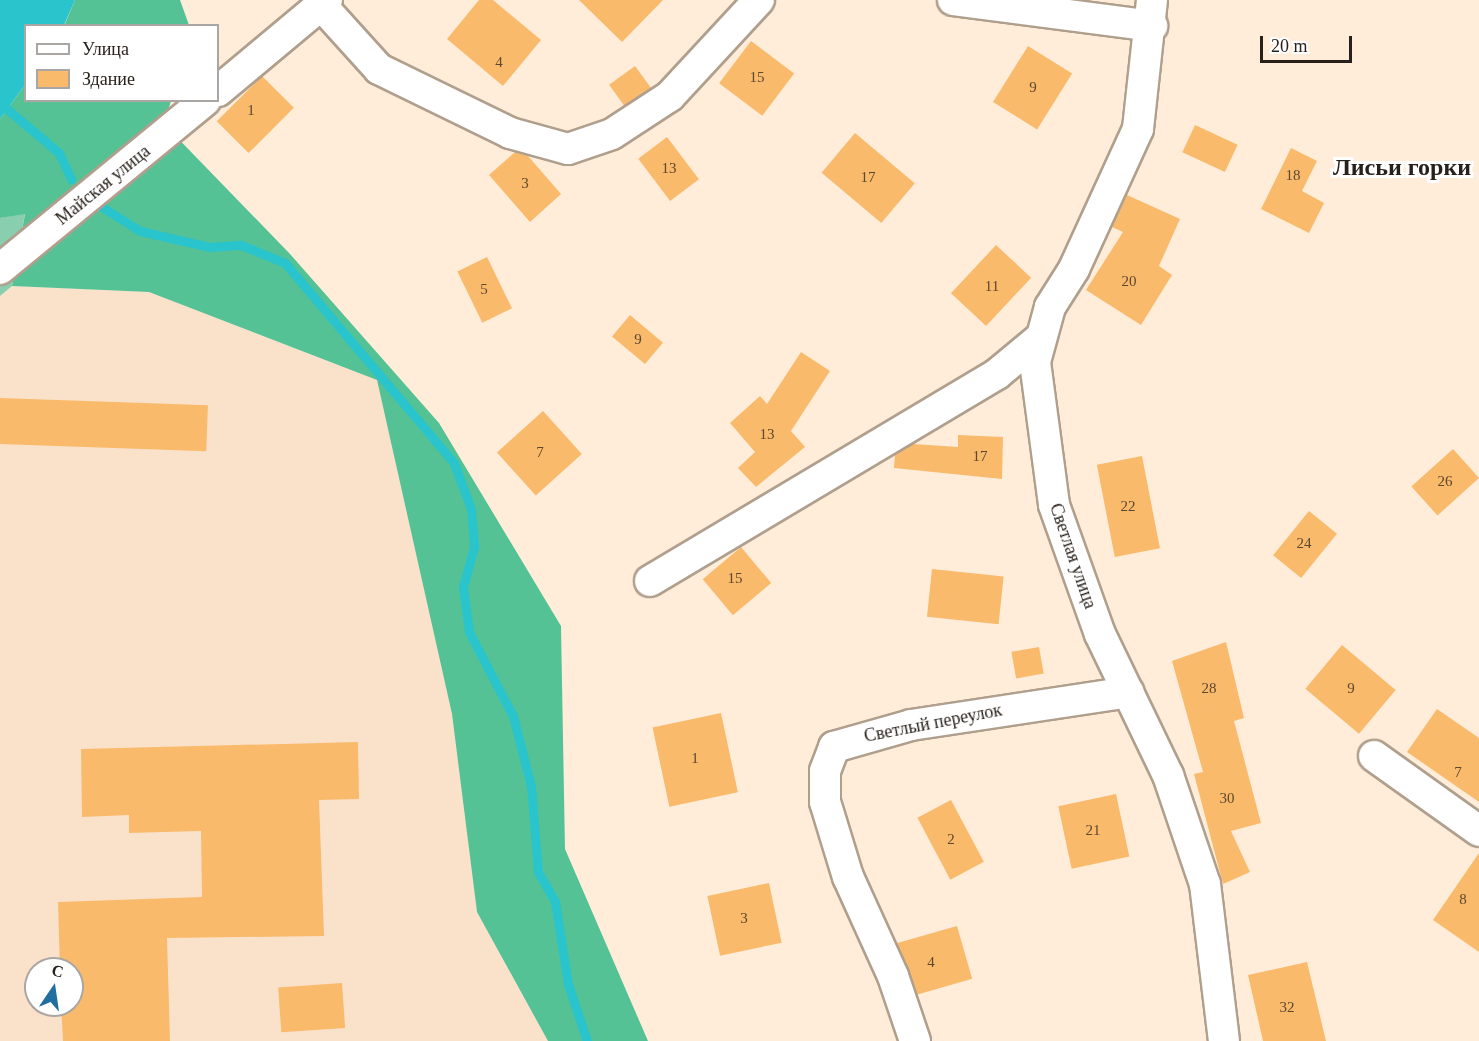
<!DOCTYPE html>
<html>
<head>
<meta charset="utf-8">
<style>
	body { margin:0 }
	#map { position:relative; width:1479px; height:1041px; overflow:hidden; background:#ffedda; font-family:"Times New Roman",serif }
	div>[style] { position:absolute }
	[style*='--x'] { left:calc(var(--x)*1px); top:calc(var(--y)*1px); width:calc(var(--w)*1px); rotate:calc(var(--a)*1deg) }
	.built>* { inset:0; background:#fae2ca }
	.green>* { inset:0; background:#89cfaf }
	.forest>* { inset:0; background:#55c296 }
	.water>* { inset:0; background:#29c4cc }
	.stream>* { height:9px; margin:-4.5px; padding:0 4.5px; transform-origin:4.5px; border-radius:4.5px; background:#29c4cc }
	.building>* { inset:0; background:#f9ba6c; transform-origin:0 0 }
	.roads { filter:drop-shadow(2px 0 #b09f8d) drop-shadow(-2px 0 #b09f8d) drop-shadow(0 2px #b09f8d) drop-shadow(0 -2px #b09f8d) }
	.minor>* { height:30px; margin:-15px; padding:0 15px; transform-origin:15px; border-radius:15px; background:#fff }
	span { translate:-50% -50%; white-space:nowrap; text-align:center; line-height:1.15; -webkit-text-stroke:6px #fff; paint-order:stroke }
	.number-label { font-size:15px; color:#5c472f }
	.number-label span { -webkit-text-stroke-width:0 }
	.street-label { font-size:18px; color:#28211b }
	.district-label { font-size:24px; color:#28211b; font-weight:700 }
	.legend { position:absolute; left:24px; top:24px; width:195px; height:78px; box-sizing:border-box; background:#fff; border:2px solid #a9a6a4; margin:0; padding:8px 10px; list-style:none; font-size:18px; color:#28211b }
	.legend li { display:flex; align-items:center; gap:12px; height:30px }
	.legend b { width:30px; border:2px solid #a9a6a4 }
	.north { position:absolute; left:24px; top:957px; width:60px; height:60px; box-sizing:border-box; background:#fff; border:2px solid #a9a6a4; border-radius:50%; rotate:13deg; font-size:16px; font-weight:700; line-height:24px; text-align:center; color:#28211b }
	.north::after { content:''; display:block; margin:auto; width:21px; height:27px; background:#236ea1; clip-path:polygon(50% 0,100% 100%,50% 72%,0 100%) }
	.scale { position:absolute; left:1260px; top:36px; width:92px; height:27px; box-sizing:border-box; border:3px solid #28211b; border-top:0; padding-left:8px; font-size:18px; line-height:21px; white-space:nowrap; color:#28211b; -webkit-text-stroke:4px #fff; paint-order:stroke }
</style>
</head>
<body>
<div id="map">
	<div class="built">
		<i style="clip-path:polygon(evenodd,12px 286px,149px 292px,377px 380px,452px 714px,477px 912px,548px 1041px,0 1041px,0 296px,12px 286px,36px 969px,72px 969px,72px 1005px,36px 1005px,36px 969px)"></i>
	</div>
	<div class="green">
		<i style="clip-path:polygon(25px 213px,12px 286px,0 296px,0 218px)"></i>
	</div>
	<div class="forest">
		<i style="clip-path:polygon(75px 0,180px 0,189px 25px,64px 26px)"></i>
		<i style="clip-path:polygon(25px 85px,26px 100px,171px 101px,164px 124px,290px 254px,439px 423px,561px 626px,565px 849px,648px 1041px,548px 1041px,477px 912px,452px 714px,377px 380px,149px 292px,12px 286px,25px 214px,0 218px,0 119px)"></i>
	</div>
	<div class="water">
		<i style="clip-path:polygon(0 0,75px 0,64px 25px,26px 26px,25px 85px,0 119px)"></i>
	</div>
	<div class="stream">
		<i style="--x:0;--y:103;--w:77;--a:40.3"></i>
		<i style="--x:59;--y:153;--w:29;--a:65"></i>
		<i style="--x:102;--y:207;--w:45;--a:32.3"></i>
		<i style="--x:140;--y:231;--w:72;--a:12.9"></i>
		<i style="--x:210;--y:247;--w:31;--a:-4"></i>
		<i style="--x:241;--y:245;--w:48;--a:22.2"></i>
		<i style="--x:285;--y:263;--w:262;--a:49.8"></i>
		<i style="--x:454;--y:463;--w:49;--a:69.7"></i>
		<i style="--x:471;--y:509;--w:38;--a:85"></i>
		<i style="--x:474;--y:547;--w:41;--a:105.4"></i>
		<i style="--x:463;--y:587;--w:45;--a:82.4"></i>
		<i style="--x:469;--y:632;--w:95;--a:62.4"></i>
		<i style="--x:513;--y:716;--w:72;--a:75.6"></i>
		<i style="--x:531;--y:786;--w:86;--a:85.3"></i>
		<i style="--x:538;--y:872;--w:34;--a:60"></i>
		<i style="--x:555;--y:902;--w:83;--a:81"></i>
		<i style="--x:568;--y:984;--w:60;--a:71.6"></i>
	</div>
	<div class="building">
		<i style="clip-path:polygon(479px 0,493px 0,541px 40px,503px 86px,447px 39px)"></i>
		<i style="clip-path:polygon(579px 0,663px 0,622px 42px)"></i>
		<i style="left:751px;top:41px;width:54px;height:53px;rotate:37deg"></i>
		<i style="left:1028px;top:46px;width:52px;height:66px;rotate:32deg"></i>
		<i style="left:635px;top:66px;width:27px;height:32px;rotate:54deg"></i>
		<i style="left:262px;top:76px;width:45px;height:64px;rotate:45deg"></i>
		<i style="left:1195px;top:125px;width:47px;height:30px;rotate:25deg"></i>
		<i style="left:855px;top:133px;width:78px;height:52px;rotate:40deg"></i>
		<i style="left:667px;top:137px;width:53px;height:36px;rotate:53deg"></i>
		<i style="clip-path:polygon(1291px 148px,1317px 161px,1302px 191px,1324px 203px,1309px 233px,1261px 209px)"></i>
		<i style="clip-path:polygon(515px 152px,528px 156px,561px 194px,530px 222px,489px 175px)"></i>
		<i style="clip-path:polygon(1127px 195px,1180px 219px,1159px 266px,1172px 275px,1141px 325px,1086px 290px,1123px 232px,1112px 227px)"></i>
		<i style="left:996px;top:245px;width:48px;height:66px;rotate:43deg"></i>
		<i style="left:487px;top:257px;width:57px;height:33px;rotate:64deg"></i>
		<i style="left:630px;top:315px;width:43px;height:28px;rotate:40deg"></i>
		<i style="clip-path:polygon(801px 352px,830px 371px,791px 431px,805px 447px,756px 487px,738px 468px,755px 452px,730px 423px,760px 396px,767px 404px)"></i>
		<i style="left:0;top:398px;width:208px;height:46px;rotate:2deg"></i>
		<i style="left:543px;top:411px;width:58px;height:62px;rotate:48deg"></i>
		<i style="clip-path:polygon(958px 435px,1003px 437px,1002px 479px,894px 468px,895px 455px,913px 444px,958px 447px)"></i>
		<i style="left:1453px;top:449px;width:39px;height:56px;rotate:48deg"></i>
		<i style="left:1142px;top:456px;width:94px;height:46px;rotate:79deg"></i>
		<i style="left:1309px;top:511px;width:36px;height:57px;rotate:39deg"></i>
		<i style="left:741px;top:547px;width:47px;height:50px;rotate:50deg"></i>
		<i style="left:932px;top:569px;width:72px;height:48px;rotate:6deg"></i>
		<i style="clip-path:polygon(1226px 642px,1244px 718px,1234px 721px,1261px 823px,1231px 831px,1250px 872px,1223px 884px,1194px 774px,1203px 772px,1172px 661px)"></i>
		<i style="left:1342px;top:645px;width:70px;height:57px;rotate:40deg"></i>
		<i style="left:1039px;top:647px;width:27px;height:28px;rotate:80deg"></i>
		<i style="clip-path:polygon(1437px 709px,1479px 738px,1479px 802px,1407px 752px)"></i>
		<i style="left:721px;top:713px;width:81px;height:70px;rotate:78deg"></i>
		<i style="clip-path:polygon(358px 742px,359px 799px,319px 800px,324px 936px,167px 938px,170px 1041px,63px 1041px,61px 1005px,72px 1005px,72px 969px,60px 969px,58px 902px,202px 897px,201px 831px,129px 833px,129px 815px,82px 817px,81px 749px)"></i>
		<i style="left:1116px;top:794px;width:64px;height:59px;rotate:78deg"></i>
		<i style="left:951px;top:800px;width:70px;height:38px;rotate:62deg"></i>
		<i style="clip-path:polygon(1479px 853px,1479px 952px,1433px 920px)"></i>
		<i style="left:769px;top:883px;width:61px;height:63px;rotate:78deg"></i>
		<i style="left:957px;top:926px;width:55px;height:63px;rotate:74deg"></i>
		<i style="clip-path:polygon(1307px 962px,1326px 1041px,1263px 1041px,1248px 975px)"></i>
		<i style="left:342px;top:983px;width:45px;height:64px;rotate:86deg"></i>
	</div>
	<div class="roads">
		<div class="minor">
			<i style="--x:953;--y:0;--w:201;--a:7.4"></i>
			<i style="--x:1152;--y:0;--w:130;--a:96.2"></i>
			<i style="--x:1138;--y:129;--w:154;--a:114.6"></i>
			<i style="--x:1074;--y:269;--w:45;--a:122.3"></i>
			<i style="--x:1050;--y:307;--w:57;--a:105.3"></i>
			<i style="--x:1035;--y:362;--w:144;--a:82.4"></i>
			<i style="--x:1054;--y:505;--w:137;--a:70.4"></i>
			<i style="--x:1100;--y:634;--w:157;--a:64.3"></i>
			<i style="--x:1168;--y:775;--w:115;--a:71.3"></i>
			<i style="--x:1205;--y:884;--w:158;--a:83.1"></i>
			<i style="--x:322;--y:6;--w:85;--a:47.9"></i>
			<i style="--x:379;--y:69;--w:146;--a:26"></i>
			<i style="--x:510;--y:133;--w:60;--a:15.4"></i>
			<i style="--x:568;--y:149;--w:46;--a:-18.8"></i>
			<i style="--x:612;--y:134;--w:69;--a:-33.2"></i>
			<i style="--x:670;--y:96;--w:131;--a:-47.2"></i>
			<i style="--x:218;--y:91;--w:142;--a:-39.9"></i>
			<i style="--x:0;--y:269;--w:266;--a:-39.4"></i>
			<i style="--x:650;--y:581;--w:404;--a:-30.8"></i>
			<i style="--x:997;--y:374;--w:55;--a:-39.8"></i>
			<i style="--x:1374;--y:756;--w:129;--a:35.5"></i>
			<i style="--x:915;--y:1041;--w:69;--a:-108.7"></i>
			<i style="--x:893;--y:976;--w:109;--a:-114.4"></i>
			<i style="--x:848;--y:877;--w:78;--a:-107"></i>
			<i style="--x:825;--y:802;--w:31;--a:-90"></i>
			<i style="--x:825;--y:771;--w:26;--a:-69"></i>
			<i style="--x:834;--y:747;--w:80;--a:-15.9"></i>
			<i style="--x:911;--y:725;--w:220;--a:-8.6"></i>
		</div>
	</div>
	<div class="number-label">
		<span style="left:499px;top:63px">4</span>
		<span style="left:757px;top:78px">15</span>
		<span style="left:1033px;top:88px">9</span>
		<span style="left:251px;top:111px">1</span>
		<span style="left:669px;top:169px">13</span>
		<span style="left:1293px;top:176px">18</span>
		<span style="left:868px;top:178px">17</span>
		<span style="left:525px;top:184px">3</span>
		<span style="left:1129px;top:282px">20</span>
		<span style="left:992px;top:287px">11</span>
		<span style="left:484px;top:290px">5</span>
		<span style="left:638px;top:340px">9</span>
		<span style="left:767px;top:435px">13</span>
		<span style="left:540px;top:453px">7</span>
		<span style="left:980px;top:457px">17</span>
		<span style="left:1445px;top:482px">26</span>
		<span style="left:1128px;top:507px">22</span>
		<span style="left:1304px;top:544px">24</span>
		<span style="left:735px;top:579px">15</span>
		<span style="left:1209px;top:689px">28</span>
		<span style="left:1351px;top:689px">9</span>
		<span style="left:695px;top:759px">1</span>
		<span style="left:1458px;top:773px">7</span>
		<span style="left:1227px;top:799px">30</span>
		<span style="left:1093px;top:831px">21</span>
		<span style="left:951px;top:840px">2</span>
		<span style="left:1463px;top:900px">8</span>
		<span style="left:744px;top:919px">3</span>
		<span style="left:931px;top:963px">4</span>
		<span style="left:1287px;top:1008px">32</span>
	</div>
	<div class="street-label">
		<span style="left:103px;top:185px;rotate:-39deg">Майская улица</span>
		<span style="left:1073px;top:556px;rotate:71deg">Светлая улица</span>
		<span style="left:933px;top:723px;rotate:-11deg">Светлый переулок</span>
	</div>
	<div class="district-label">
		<span style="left:1402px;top:168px">Лисьи горки</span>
	</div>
	<ul class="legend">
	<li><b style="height:8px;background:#fff"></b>Улица</li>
	<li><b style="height:16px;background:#f9ba6c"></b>Здание</li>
	</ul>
	<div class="north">С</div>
	<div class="scale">20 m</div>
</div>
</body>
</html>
